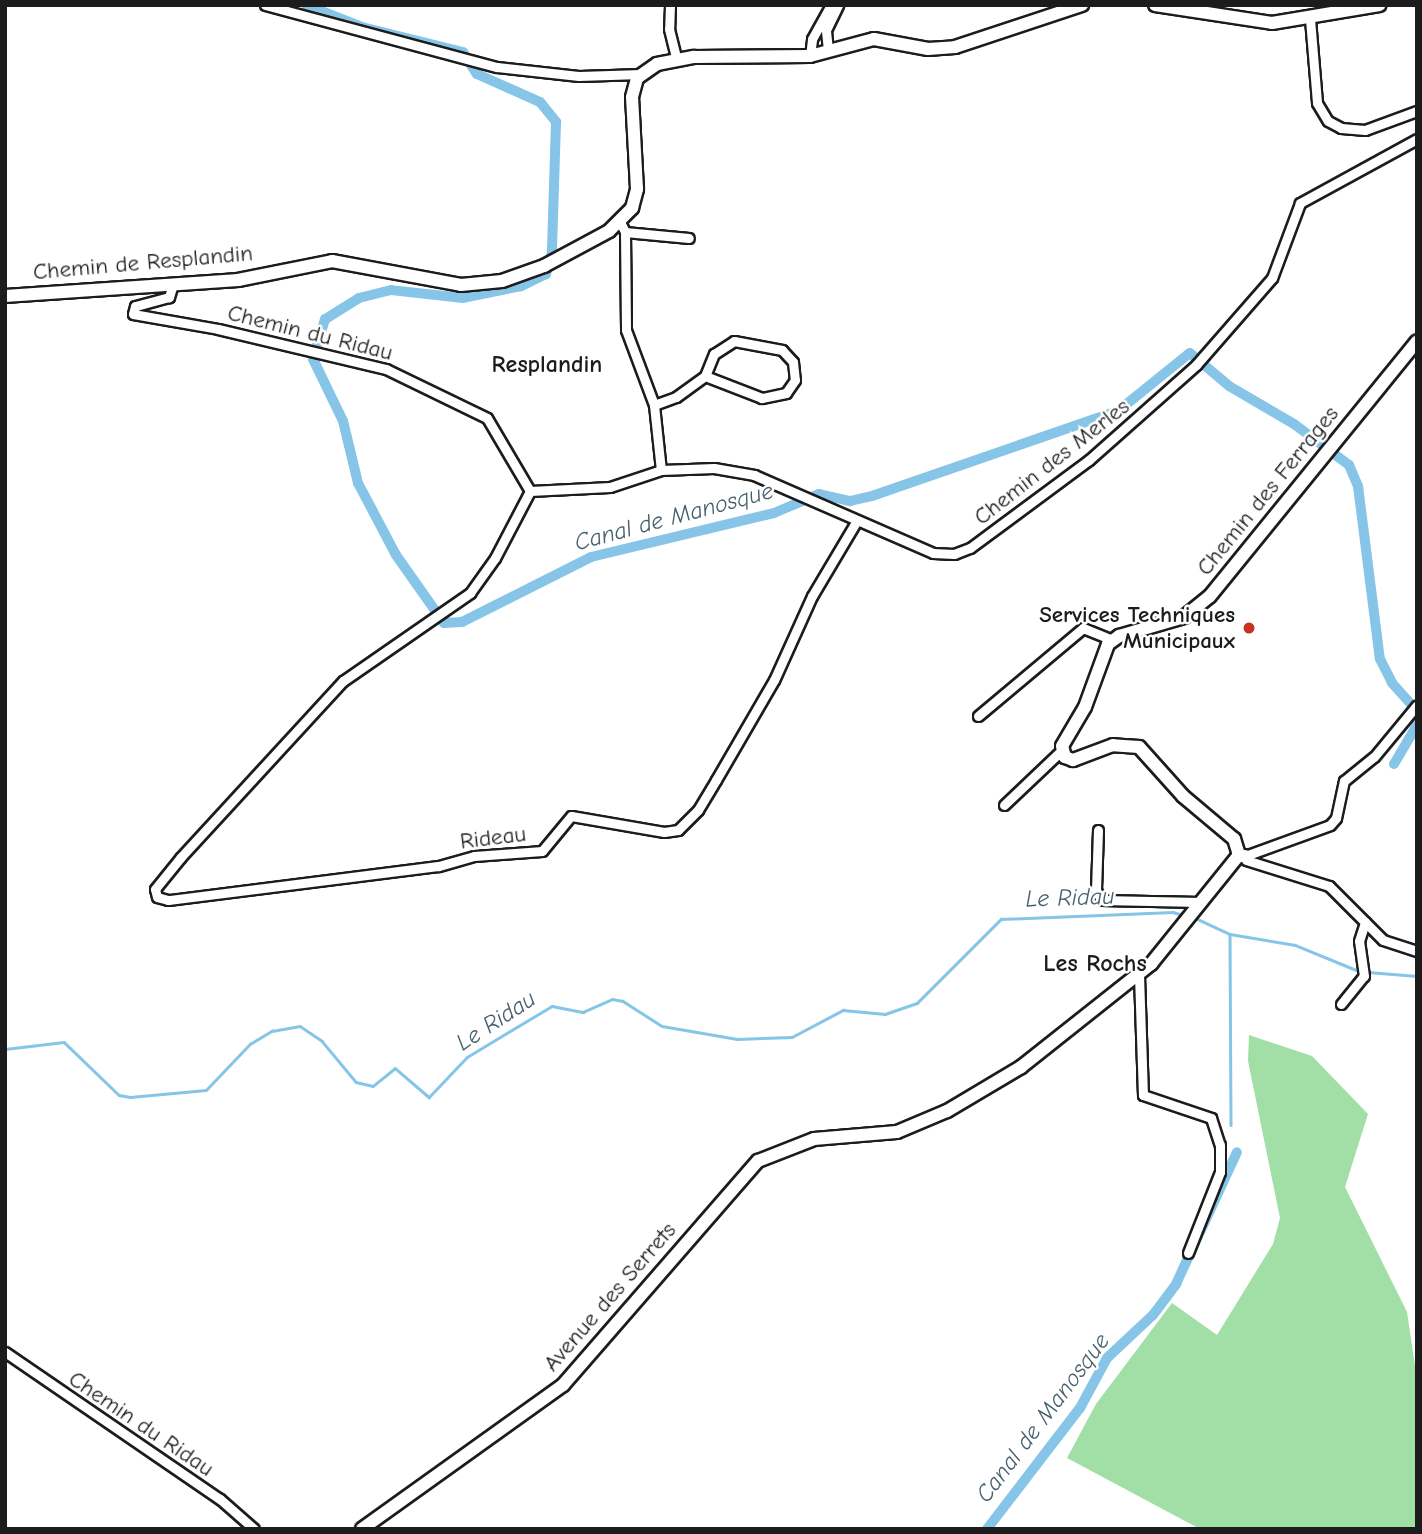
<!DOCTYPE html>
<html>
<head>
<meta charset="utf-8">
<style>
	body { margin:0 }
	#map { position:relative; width:1422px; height:1534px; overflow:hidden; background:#fff; font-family:"Comic Neue",sans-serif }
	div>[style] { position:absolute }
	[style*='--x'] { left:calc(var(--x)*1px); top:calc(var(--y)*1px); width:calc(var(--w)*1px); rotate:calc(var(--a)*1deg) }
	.green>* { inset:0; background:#a1dfa6 }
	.stream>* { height:2.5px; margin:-1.25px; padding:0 1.25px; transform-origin:1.25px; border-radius:1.25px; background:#86c5e7 }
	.canal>* { height:10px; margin:-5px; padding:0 5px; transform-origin:5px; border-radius:5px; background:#86c5e7 }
	.roads { filter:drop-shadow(2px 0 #1c1c1c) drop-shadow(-2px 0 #1c1c1c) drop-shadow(0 2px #1c1c1c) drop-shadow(0 -2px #1c1c1c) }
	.street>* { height:9px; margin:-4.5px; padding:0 4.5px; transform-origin:4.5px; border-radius:4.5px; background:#fff }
	.secondary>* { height:12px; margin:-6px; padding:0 6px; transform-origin:6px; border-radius:6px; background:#fff }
	.dots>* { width:19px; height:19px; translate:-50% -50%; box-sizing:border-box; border:4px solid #fff; border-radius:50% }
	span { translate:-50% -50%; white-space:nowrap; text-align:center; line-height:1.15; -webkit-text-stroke:5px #fff; paint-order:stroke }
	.street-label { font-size:23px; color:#1c1c1c }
	.poi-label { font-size:23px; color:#1c1c1c; font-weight:700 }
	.right { translate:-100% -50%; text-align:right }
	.neighbourhood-label { font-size:24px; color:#1c1c1c; font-weight:700 }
	.water-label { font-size:24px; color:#46606d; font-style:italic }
	.frame { position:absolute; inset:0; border:7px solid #1c1c1c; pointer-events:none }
</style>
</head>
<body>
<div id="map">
	<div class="green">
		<i style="clip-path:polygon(1249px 1035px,1312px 1056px,1368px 1114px,1345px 1187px,1407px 1312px,1417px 1379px,1417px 1529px,1200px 1529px,1067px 1458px,1096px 1404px,1172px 1303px,1217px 1335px,1273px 1244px,1280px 1218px,1248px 1061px)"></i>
	</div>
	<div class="stream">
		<i style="--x:1193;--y:917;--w:41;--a:24.7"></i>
		<i style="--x:1230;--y:934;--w:66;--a:9.6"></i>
		<i style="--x:1295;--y:945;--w:71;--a:22.2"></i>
		<i style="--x:1230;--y:934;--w:191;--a:89.7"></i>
		<i style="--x:1368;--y:972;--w:49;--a:4.7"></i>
		<i style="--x:5;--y:1049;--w:59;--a:-6.8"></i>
		<i style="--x:64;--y:1042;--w:76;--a:43.9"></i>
		<i style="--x:119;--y:1095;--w:11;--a:10"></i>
		<i style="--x:130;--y:1097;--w:76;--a:-5.3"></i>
		<i style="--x:206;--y:1090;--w:64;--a:-46.3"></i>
		<i style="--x:250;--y:1044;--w:26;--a:-31"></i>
		<i style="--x:272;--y:1031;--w:28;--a:-10"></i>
		<i style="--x:300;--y:1026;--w:27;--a:34"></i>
		<i style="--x:322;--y:1041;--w:53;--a:50.3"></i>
		<i style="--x:356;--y:1082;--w:17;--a:13"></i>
		<i style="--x:373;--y:1086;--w:28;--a:-39"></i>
		<i style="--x:395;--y:1068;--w:45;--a:40.5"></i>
		<i style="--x:429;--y:1097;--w:55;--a:-46.5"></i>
		<i style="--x:467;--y:1057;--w:99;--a:-31"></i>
		<i style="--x:552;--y:1006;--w:32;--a:11"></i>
		<i style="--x:583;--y:1012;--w:32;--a:-24"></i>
		<i style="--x:612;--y:999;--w:11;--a:10"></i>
		<i style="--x:623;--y:1001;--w:46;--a:32.7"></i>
		<i style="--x:662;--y:1026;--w:76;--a:9.8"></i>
		<i style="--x:737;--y:1039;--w:55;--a:-2.1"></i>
		<i style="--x:792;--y:1037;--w:58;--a:-27.9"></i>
		<i style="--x:843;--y:1010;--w:42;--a:5.4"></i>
		<i style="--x:885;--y:1014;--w:34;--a:-19"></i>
		<i style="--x:917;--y:1003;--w:119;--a:-45"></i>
		<i style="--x:1001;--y:919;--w:172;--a:-2.3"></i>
		<i style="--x:1173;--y:912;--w:14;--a:17"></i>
	</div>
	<div class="canal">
		<i style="--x:306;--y:5;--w:60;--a:21.4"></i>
		<i style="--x:362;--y:27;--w:104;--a:13.9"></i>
		<i style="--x:463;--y:52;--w:26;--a:58"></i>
		<i style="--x:477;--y:74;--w:69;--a:24"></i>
		<i style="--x:540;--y:102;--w:26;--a:51"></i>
		<i style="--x:556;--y:122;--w:130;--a:91.8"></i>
		<i style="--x:552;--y:252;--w:23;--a:105"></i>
		<i style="--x:546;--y:274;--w:28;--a:154"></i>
		<i style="--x:521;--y:286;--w:59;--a:168.3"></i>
		<i style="--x:463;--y:298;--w:72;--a:-173.7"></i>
		<i style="--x:391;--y:290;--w:33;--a:166"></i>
		<i style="--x:359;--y:298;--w:40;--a:148"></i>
		<i style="--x:325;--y:319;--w:42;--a:106.7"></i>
		<i style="--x:313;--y:359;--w:69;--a:64.2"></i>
		<i style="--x:343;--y:421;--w:64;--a:76.4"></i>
		<i style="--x:358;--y:483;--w:81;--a:62.2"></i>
		<i style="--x:396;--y:555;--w:83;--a:54.8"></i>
		<i style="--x:444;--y:623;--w:18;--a:-3"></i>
		<i style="--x:462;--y:622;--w:144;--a:-26.7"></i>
		<i style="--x:591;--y:557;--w:188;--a:-13.5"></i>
		<i style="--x:774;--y:513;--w:49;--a:-22.9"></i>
		<i style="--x:819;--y:494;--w:32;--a:13"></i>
		<i style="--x:850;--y:501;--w:23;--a:-13"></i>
		<i style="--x:872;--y:496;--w:260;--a:-19.1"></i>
		<i style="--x:1118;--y:411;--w:92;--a:-38.9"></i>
		<i style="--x:1190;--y:353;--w:51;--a:40.2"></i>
		<i style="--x:1229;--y:386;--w:75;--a:30.3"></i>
		<i style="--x:1294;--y:424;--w:69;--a:36.7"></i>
		<i style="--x:1349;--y:465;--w:23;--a:67"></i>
		<i style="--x:1358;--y:486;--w:174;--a:82.8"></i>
		<i style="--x:1380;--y:659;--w:27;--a:63"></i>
		<i style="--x:1392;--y:683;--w:38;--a:48"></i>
		<i style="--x:1394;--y:764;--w:45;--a:-59.5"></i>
		<i style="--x:987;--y:1529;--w:153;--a:-52.5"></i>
		<i style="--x:1080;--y:1408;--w:57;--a:-61.6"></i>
		<i style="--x:1107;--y:1358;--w:63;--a:-43.1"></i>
		<i style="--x:1153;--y:1315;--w:39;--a:-53"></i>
		<i style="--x:1176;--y:1284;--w:145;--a:-65.2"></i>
	</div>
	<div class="roads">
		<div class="street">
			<i style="--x:265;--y:5;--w:240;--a:15"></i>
			<i style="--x:497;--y:67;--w:82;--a:6.3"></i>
			<i style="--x:579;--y:76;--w:62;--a:-1.8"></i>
			<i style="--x:670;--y:5;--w:24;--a:92"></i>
			<i style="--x:669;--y:29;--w:30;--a:76"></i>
			<i style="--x:1310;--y:19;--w:84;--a:85.2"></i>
			<i style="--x:1317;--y:103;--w:21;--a:59"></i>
			<i style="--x:1328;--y:121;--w:15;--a:28"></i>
			<i style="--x:1341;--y:128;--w:24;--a:5"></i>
			<i style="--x:1365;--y:130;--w:55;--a:-20.1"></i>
			<i style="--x:828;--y:50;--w:20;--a:-96"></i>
			<i style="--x:826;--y:30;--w:28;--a:-64"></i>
			<i style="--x:810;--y:56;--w:17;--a:-83"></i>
			<i style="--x:812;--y:39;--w:39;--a:-61"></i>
			<i style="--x:620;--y:222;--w:11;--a:63"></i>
			<i style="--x:625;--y:232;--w:98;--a:89.4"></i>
			<i style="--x:626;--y:330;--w:80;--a:69.5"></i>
			<i style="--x:654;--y:405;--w:65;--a:83.9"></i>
			<i style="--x:625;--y:232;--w:64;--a:5.4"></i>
			<i style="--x:173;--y:284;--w:14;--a:107"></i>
			<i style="--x:169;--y:297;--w:35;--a:165"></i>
			<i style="--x:135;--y:306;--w:8;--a:104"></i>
			<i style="--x:133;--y:314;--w:86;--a:10"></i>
			<i style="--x:218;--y:329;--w:173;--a:13.4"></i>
			<i style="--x:386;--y:369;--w:112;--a:25.9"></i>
			<i style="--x:487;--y:418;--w:85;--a:59.5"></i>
			<i style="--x:654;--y:405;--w:23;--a:-20"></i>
			<i style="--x:676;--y:397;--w:36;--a:-36"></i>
			<i style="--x:705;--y:376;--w:24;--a:-68"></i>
			<i style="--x:714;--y:354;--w:24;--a:-33"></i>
			<i style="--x:734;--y:341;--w:49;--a:10.6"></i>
			<i style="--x:782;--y:350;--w:16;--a:47"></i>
			<i style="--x:793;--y:362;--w:18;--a:84"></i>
			<i style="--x:795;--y:380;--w:16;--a:125"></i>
			<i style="--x:786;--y:393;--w:25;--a:168"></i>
			<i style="--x:762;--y:398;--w:61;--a:-158.9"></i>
			<i style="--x:856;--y:522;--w:86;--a:120.7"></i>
			<i style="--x:812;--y:596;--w:92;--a:114.3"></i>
			<i style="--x:774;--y:680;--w:116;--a:120.1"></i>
			<i style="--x:716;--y:780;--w:35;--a:121"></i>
			<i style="--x:698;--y:810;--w:28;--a:135"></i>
			<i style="--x:678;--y:830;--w:14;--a:172"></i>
			<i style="--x:664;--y:832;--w:94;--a:-170.2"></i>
			<i style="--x:571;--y:816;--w:45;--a:129.6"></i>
			<i style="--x:542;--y:851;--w:68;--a:175.8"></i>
			<i style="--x:474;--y:856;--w:37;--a:164"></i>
			<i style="--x:438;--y:866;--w:272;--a:172.8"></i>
			<i style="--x:168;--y:900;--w:11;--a:-165"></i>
			<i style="--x:157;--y:897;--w:8;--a:-104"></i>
			<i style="--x:155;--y:889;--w:41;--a:-50.9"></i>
			<i style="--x:181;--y:857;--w:239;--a:-47.4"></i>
			<i style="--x:343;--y:681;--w:155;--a:-34.7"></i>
			<i style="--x:470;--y:593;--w:43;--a:-54.5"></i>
			<i style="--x:495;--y:558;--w:76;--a:-62.4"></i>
			<i style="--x:530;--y:491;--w:80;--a:-2.9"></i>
			<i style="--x:610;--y:487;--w:54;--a:-18.4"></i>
			<i style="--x:661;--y:470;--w:53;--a:-2.2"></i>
			<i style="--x:714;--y:468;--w:41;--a:9.9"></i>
			<i style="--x:754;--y:475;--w:195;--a:23.5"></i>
			<i style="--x:933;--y:553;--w:21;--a:3"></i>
			<i style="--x:954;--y:554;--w:17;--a:-21"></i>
			<i style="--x:970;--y:548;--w:148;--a:-36.5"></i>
			<i style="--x:1089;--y:460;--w:143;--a:-41.6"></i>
			<i style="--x:1196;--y:365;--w:116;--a:-48.9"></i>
			<i style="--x:1272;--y:278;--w:80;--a:-69.5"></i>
			<i style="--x:1300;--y:203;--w:133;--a:-28.7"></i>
			<i style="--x:978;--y:716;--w:137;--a:-40"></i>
			<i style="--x:1083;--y:628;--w:31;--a:22"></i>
			<i style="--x:1004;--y:805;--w:79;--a:-43.5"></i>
			<i style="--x:1098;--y:830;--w:60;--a:91.9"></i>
			<i style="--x:1096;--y:890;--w:11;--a:63"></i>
			<i style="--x:1101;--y:900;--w:100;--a:1.1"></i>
			<i style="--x:1245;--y:856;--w:90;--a:-20"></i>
			<i style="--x:1330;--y:825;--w:9;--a:-49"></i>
			<i style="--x:1336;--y:818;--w:38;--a:-78"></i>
			<i style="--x:1344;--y:781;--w:38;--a:-39"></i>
			<i style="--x:1374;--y:757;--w:67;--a:-50.4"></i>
			<i style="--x:1246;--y:860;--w:87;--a:17.4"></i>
			<i style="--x:1329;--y:886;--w:76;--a:45"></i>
			<i style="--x:1383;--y:940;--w:36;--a:18"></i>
			<i style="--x:1139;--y:975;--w:120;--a:88.1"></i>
			<i style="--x:1143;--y:1095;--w:72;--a:18.7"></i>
			<i style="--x:1211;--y:1118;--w:28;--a:72"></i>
			<i style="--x:1220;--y:1145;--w:27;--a:90"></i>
			<i style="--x:1220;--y:1172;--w:87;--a:111.6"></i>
			<i style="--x:1341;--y:1004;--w:36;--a:-51"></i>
			<i style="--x:1364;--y:976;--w:35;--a:-98"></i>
			<i style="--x:1359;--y:941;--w:20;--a:-72"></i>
			<i style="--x:5;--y:1352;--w:260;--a:34.4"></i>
			<i style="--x:220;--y:1499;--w:45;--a:41.4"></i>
		</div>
		<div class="secondary">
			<i style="--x:1155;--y:5;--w:118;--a:8.7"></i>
			<i style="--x:1272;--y:23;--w:109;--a:-9.5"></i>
			<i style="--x:5;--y:296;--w:234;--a:-3.9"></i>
			<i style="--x:238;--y:280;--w:96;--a:-11.4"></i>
			<i style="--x:332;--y:261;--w:131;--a:10.5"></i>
			<i style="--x:461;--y:285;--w:41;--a:-5.6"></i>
			<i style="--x:502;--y:281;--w:45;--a:-19.7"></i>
			<i style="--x:544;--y:266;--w:74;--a:-28.3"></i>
			<i style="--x:609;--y:231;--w:33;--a:-45"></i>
			<i style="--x:632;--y:208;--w:20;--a:-75"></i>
			<i style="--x:637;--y:189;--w:92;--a:-93.1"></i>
			<i style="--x:632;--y:97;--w:20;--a:-75"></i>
			<i style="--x:637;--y:78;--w:24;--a:-35"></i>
			<i style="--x:657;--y:64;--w:38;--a:-11"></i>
			<i style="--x:694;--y:57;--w:116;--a:-0.5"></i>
			<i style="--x:810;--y:56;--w:66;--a:-14.9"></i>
			<i style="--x:874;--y:39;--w:55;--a:10.5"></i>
			<i style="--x:928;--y:49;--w:27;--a:-4"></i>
			<i style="--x:955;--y:47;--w:134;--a:-18.3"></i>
			<i style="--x:1239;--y:855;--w:17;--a:-107"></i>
			<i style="--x:1234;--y:839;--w:67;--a:-139.9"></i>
			<i style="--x:1183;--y:796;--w:66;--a:-131.9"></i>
			<i style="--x:1139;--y:747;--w:26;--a:-176"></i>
			<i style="--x:1113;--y:745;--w:43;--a:159.4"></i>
			<i style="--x:1073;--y:760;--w:9;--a:-159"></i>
			<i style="--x:1065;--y:757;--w:11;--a:-105"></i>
			<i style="--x:1062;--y:746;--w:45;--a:-59.5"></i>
			<i style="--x:1085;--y:707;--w:67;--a:-69.9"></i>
			<i style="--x:1108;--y:644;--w:14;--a:-36"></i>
			<i style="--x:1119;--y:636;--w:68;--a:-16.3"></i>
			<i style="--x:1184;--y:617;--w:33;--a:-39"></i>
			<i style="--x:1210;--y:596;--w:328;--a:-50.9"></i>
			<i style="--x:362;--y:1529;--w:247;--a:-35.6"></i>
			<i style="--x:563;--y:1385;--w:297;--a:-49"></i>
			<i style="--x:758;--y:1161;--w:60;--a:-21.4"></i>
			<i style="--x:814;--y:1139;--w:83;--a:-4.8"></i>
			<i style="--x:897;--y:1132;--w:54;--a:-22.8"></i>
			<i style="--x:947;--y:1111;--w:86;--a:-30.7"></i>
			<i style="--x:1021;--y:1067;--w:166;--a:-38.4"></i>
			<i style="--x:1151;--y:964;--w:139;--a:-51.1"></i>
			<i style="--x:1238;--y:856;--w:7;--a:0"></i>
		</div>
	</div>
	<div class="dots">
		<i style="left:1249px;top:628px;background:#c8321e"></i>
	</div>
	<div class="street-label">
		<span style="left:143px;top:263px;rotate:-5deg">Chemin de Resplandin</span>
		<span style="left:310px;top:333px;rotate:14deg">Chemin du Ridau</span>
		<span style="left:1052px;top:462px;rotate:-38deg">Chemin des Merles</span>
		<span style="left:1268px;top:491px;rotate:-51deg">Chemin des Ferrages</span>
		<span style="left:493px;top:838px;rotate:-7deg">Rideau</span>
		<span style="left:610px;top:1297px;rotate:-49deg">Avenue des Serrets</span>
		<span style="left:141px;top:1424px;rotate:34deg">Chemin du Ridau</span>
	</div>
	<div class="poi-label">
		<span class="right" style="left:1235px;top:628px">Services Techniques<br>Municipaux</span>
	</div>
	<div class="neighbourhood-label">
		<span style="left:547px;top:365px">Resplandin</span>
		<span style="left:1095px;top:964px">Les Rochs</span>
	</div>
	<div class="water-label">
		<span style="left:674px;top:517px;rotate:-15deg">Canal de Manosque</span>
		<span style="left:1070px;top:898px;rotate:-2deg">Le Ridau</span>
		<span style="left:496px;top:1021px;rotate:-33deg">Le Ridau</span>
		<span style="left:1043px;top:1418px;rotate:-53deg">Canal de Manosque</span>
	</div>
	<div class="frame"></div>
</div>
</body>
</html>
